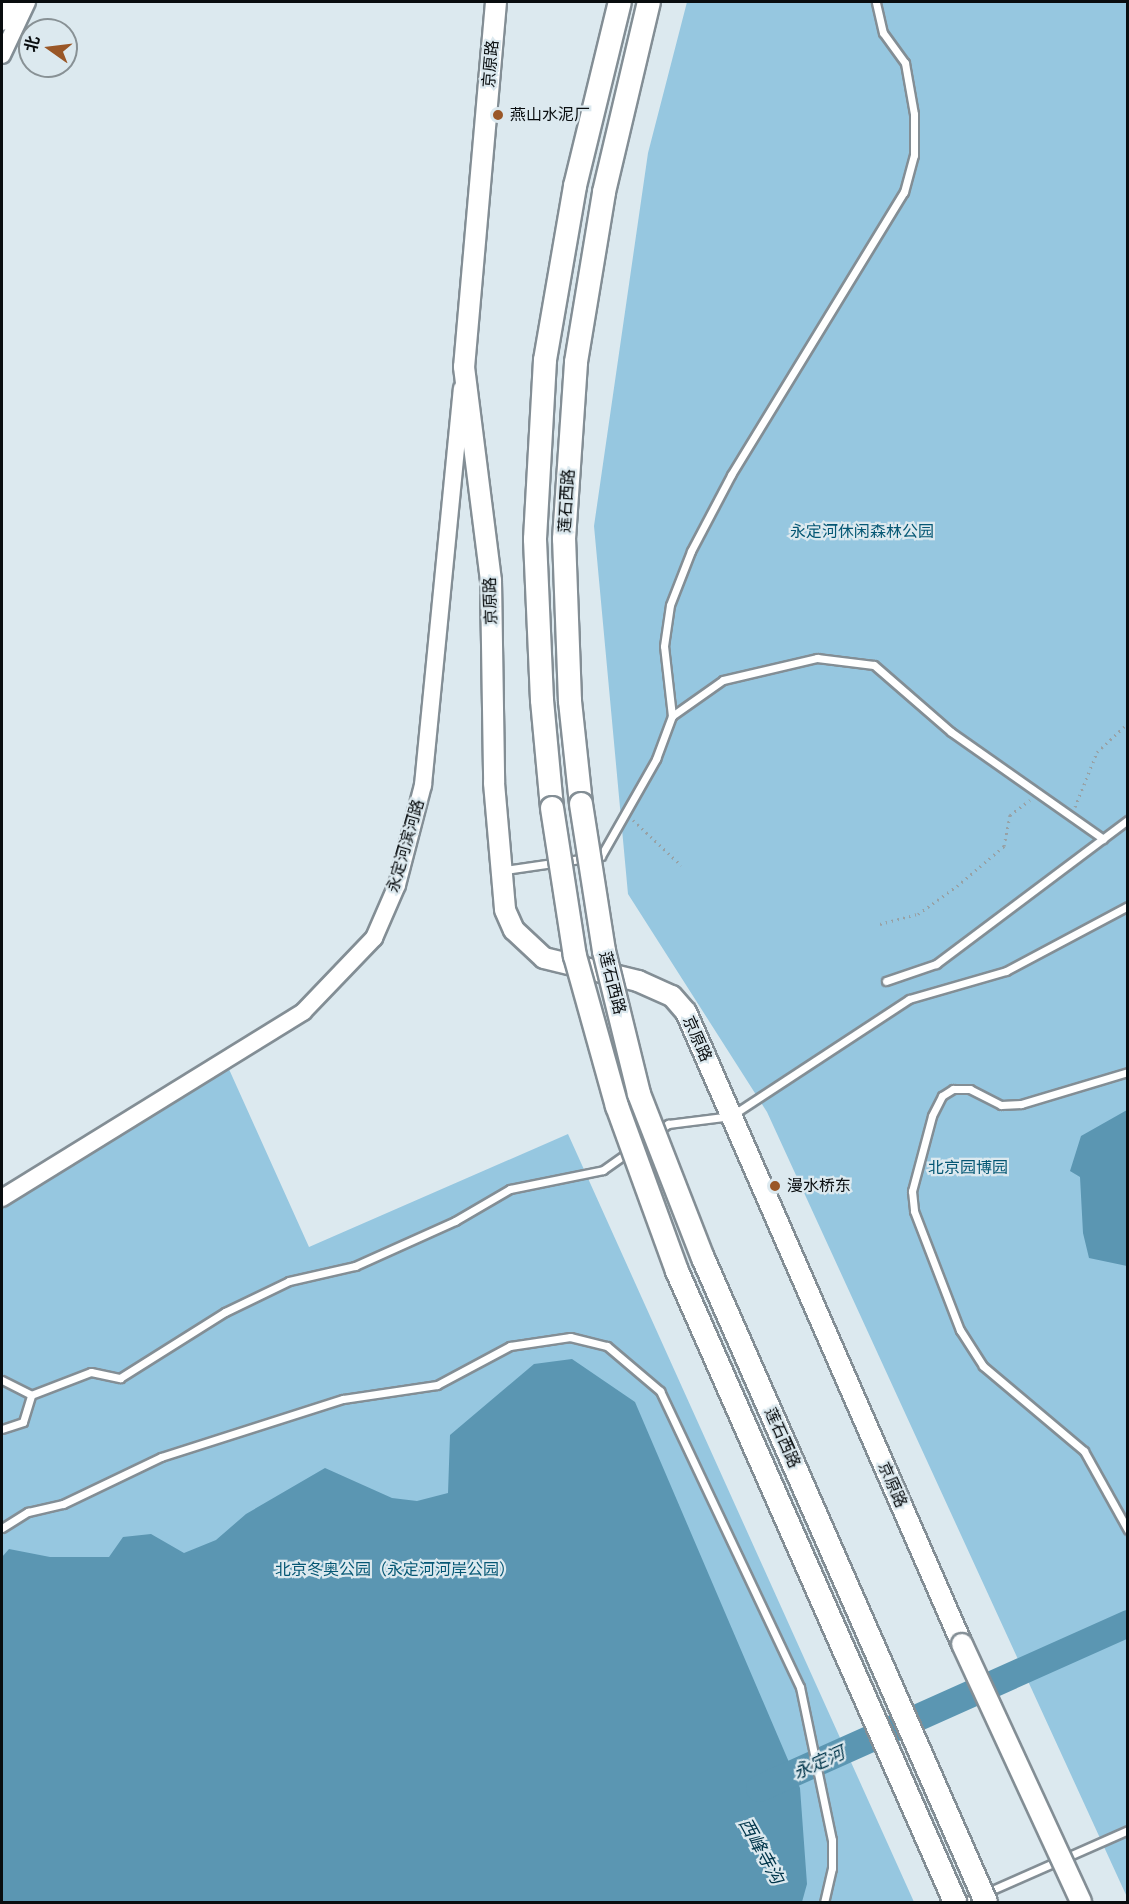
<!DOCTYPE html>
<html>
<head>
<meta charset="utf-8">
<style>
	body { margin:0 }
	#map { position:relative; width:1129px; height:1904px; overflow:hidden; background:#dce9ef; font-family:Raleway,"Noto Sans SC",sans-serif }
	div>[style] { position:absolute }
	[style*='--x'] { left:calc(var(--x)*1px); top:calc(var(--y)*1px); width:calc(var(--w)*1px); rotate:calc(var(--a)*1deg) }
	.green>* { inset:0; background:#96c7e0 }
	.water>* { inset:0; background:#5b96b2 }
	.river>* { height:27px; margin:-13.5px; padding:0 13.5px; transform-origin:13.5px; border-radius:13.5px; background:#5b96b2 }
	.path>* { height:3px; margin-top:-1.5px; transform-origin:0; background:repeating-linear-gradient(90deg,#97a1a5 0 1.5px,transparent 0 6px) }
	.roads { filter:drop-shadow(2px 0 #838e95) drop-shadow(-2px 0 #838e95) drop-shadow(0 2px #838e95) drop-shadow(0 -2px #838e95) }
	.service>* { height:7px; margin:-3.5px; padding:0 3.5px; transform-origin:3.5px; border-radius:3.5px; background:#fff }
	.tertiary>* { height:16px; margin:-8px; padding:0 8px; transform-origin:8px; border-radius:8px; background:#fff }
	.secondary>* { height:20px; margin:-10px; padding:0 10px; transform-origin:10px; border-radius:10px; background:#fff }
	.trunk>* { height:22px; margin:-11px; padding:0 11px; transform-origin:11px; border-radius:11px; background:#fff }
	.bridges { filter:drop-shadow(2px 0 #838e95) drop-shadow(-2px 0 #838e95) drop-shadow(0 2px #838e95) drop-shadow(0 -2px #838e95) }
	.secondary-bridge>* { height:20px; margin:-10px; padding:0 10px; transform-origin:10px; border-radius:10px; background:#fff }
	.trunk-bridge>* { height:22px; margin:-11px; padding:0 11px; transform-origin:11px; border-radius:11px; background:#fff }
	.dots>* { width:16px; height:16px; translate:-50% -50%; box-sizing:border-box; border:3px solid #dce9ef; border-radius:50% }
	span { translate:-50% -50%; white-space:nowrap; text-align:center; line-height:1.15; -webkit-text-stroke:4.5px #dce9ef; paint-order:stroke }
	.street-label { font-size:16px; color:#090d0f }
	.poi-label { font-size:16px; color:#090d0f }
	.left { translate:0 -50%; text-align:left }
	.park-label { font-size:16px; color:#055774 }
	.water-label { font-size:18px; color:#00354a; font-style:italic }
	.frame { position:absolute; inset:0; border:3px solid #090d0f; pointer-events:none }
	.north { position:absolute; left:18px; top:18px; width:60px; height:60px; box-sizing:border-box; background:#dce9ef; border:2px solid #889195; border-radius:50%; rotate:284deg; font-size:16px; font-weight:700; line-height:24px; text-align:center; color:#090d0f }
	.north::after { content:''; display:block; margin:auto; width:21px; height:27px; background:#9a5727; clip-path:polygon(50% 0,100% 100%,50% 72%,0 100%) }
</style>
</head>
<body>
<div id="map">
	<div class="green">
		<i style="clip-path:polygon(687px 2px,1127px 2px,1127px 1897px,767px 1112px,628px 894px,594px 526px,648px 153px)"></i>
		<i style="clip-path:polygon(228px 1067px,309px 1247px,568px 1134px,914px 1902px,2px 1902px,2px 1209px)"></i>
	</div>
	<div class="water">
		<i style="clip-path:polygon(1127px 1110px,1127px 1266px,1089px 1258px,1083px 1233px,1080px 1177px,1070px 1171px,1081px 1136px)"></i>
		<i style="clip-path:polygon(572px 1359px,635px 1402px,800px 1788px,807px 1884px,802px 1902px,2px 1902px,2px 1557px,9px 1549px,50px 1557px,109px 1557px,123px 1537px,151px 1534px,184px 1553px,216px 1540px,246px 1514px,325px 1468px,392px 1498px,417px 1501px,448px 1493px,450px 1435px,534px 1364px)"></i>
	</div>
	<div class="river">
		<i style="--x:759;--y:1788;--w:404;--a:-24.1"></i>
	</div>
	<div class="path">
		<i style="--x:1075;--y:807;--w:59;--a:-68.2"></i>
		<i style="--x:1097;--y:752;--w:42;--a:-43.1"></i>
		<i style="--x:633;--y:820;--w:66;--a:43.2"></i>
		<i style="--x:880;--y:924;--w:39;--a:-15"></i>
		<i style="--x:918;--y:914;--w:48;--a:-35.7"></i>
		<i style="--x:957;--y:886;--w:62;--a:-40.4"></i>
		<i style="--x:1004;--y:846;--w:32;--a:-79"></i>
		<i style="--x:1010;--y:815;--w:25;--a:-37"></i>
	</div>
	<div class="roads">
		<div class="service">
			<i style="--x:672;--y:716;--w:62;--a:-35.2"></i>
			<i style="--x:723;--y:680;--w:97;--a:-13.2"></i>
			<i style="--x:817;--y:658;--w:57;--a:7"></i>
			<i style="--x:874;--y:665;--w:102;--a:41"></i>
			<i style="--x:951;--y:732;--w:186;--a:35.1"></i>
			<i style="--x:505;--y:870;--w:97;--a:-8.3"></i>
			<i style="--x:601;--y:856;--w:112;--a:-60.4"></i>
			<i style="--x:656;--y:759;--w:46;--a:-69.6"></i>
			<i style="--x:672;--y:716;--w:70;--a:-96.5"></i>
			<i style="--x:664;--y:646;--w:41;--a:-81.7"></i>
			<i style="--x:670;--y:605;--w:58;--a:-68.7"></i>
			<i style="--x:691;--y:551;--w:86;--a:-62.2"></i>
			<i style="--x:731;--y:475;--w:332;--a:-58.6"></i>
			<i style="--x:904;--y:192;--w:38;--a:-75"></i>
			<i style="--x:914;--y:155;--w:41;--a:-90"></i>
			<i style="--x:914;--y:114;--w:52;--a:-100"></i>
			<i style="--x:905;--y:63;--w:37;--a:-126"></i>
			<i style="--x:883;--y:33;--w:32;--a:-103"></i>
			<i style="--x:886;--y:981;--w:53;--a:-18.8"></i>
			<i style="--x:936;--y:964;--w:240;--a:-36.9"></i>
			<i style="--x:1128;--y:1072;--w:112;--a:163.3"></i>
			<i style="--x:1021;--y:1104;--w:20;--a:177"></i>
			<i style="--x:1001;--y:1105;--w:35;--a:-153"></i>
			<i style="--x:970;--y:1089;--w:17;--a:180"></i>
			<i style="--x:953;--y:1089;--w:13;--a:148"></i>
			<i style="--x:942;--y:1096;--w:22;--a:117"></i>
			<i style="--x:932;--y:1116;--w:78;--a:104.9"></i>
			<i style="--x:912;--y:1191;--w:20;--a:84"></i>
			<i style="--x:914;--y:1211;--w:128;--a:68.9"></i>
			<i style="--x:960;--y:1330;--w:43;--a:57.4"></i>
			<i style="--x:983;--y:1366;--w:132;--a:40.1"></i>
			<i style="--x:1084;--y:1451;--w:90;--a:60.9"></i>
			<i style="--x:2;--y:1380;--w:33;--a:27"></i>
			<i style="--x:2;--y:1429;--w:22;--a:-18"></i>
			<i style="--x:23;--y:1422;--w:28;--a:-73"></i>
			<i style="--x:31;--y:1395;--w:64;--a:-21"></i>
			<i style="--x:91;--y:1372;--w:30;--a:12"></i>
			<i style="--x:120;--y:1378;--w:124;--a:-32.2"></i>
			<i style="--x:225;--y:1312;--w:71;--a:-25.8"></i>
			<i style="--x:289;--y:1281;--w:68;--a:-12.8"></i>
			<i style="--x:355;--y:1266;--w:110;--a:-24.2"></i>
			<i style="--x:455;--y:1221;--w:64;--a:-30.2"></i>
			<i style="--x:510;--y:1189;--w:95;--a:-11.5"></i>
			<i style="--x:603;--y:1170;--w:80;--a:-35.3"></i>
			<i style="--x:668;--y:1124;--w:64;--a:-7.2"></i>
			<i style="--x:731;--y:1116;--w:213;--a:-33.3"></i>
			<i style="--x:909;--y:999;--w:101;--a:-16.1"></i>
			<i style="--x:1006;--y:971;--w:138;--a:-28"></i>
			<i style="--x:2;--y:1528;--w:31;--a:-32"></i>
			<i style="--x:28;--y:1512;--w:36;--a:-13"></i>
			<i style="--x:63;--y:1504;--w:109;--a:-25.6"></i>
			<i style="--x:161;--y:1457;--w:191;--a:-17.7"></i>
			<i style="--x:343;--y:1399;--w:95;--a:-8.5"></i>
			<i style="--x:437;--y:1385;--w:83;--a:-28.1"></i>
			<i style="--x:510;--y:1346;--w:61;--a:-8.5"></i>
			<i style="--x:570;--y:1337;--w:38;--a:14"></i>
			<i style="--x:607;--y:1346;--w:70;--a:40.3"></i>
			<i style="--x:660;--y:1391;--w:327;--a:64.7"></i>
			<i style="--x:800;--y:1687;--w:156;--a:78.2"></i>
			<i style="--x:832;--y:1840;--w:28;--a:90"></i>
			<i style="--x:832;--y:1868;--w:35;--a:103"></i>
			<i style="--x:965;--y:1902;--w:178;--a:-23.8"></i>
		</div>
		<div class="tertiary">
			<i style="--x:2;--y:22;--w:22;--a:-68"></i>
			<i style="--x:2;--y:55;--w:59;--a:-64.7"></i>
			<i style="--x:2;--y:1198;--w:354;--a:-31.7"></i>
			<i style="--x:303;--y:1012;--w:103;--a:-46.2"></i>
			<i style="--x:374;--y:938;--w:58;--a:-66.5"></i>
			<i style="--x:397;--y:885;--w:103;--a:-75.4"></i>
			<i style="--x:423;--y:785;--w:398;--a:-84.4"></i>
		</div>
		<div class="secondary">
			<i style="--x:496;--y:2;--w:366;--a:95"></i>
			<i style="--x:464;--y:367;--w:216;--a:82.8"></i>
			<i style="--x:491;--y:581;--w:202;--a:89.1"></i>
			<i style="--x:494;--y:783;--w:127;--a:85"></i>
			<i style="--x:505;--y:910;--w:22;--a:66"></i>
			<i style="--x:514;--y:930;--w:41;--a:43"></i>
			<i style="--x:544;--y:958;--w:97;--a:13.7"></i>
			<i style="--x:638;--y:981;--w:37;--a:24"></i>
			<i style="--x:672;--y:996;--w:21;--a:49"></i>
			<i style="--x:686;--y:1012;--w:690;--a:66.41"></i>
		</div>
		<div class="trunk">
			<i style="--x:581;--y:804;--w:104;--a:-96.1"></i>
			<i style="--x:570;--y:701;--w:162;--a:-92.1"></i>
			<i style="--x:564;--y:539;--w:177;--a:-86.1"></i>
			<i style="--x:576;--y:362;--w:172;--a:-80.6"></i>
			<i style="--x:604;--y:192;--w:195;--a:-76.7"></i>
			<i style="--x:552;--y:808;--w:108;--a:-95.3"></i>
			<i style="--x:542;--y:700;--w:161;--a:-92.5"></i>
			<i style="--x:535;--y:539;--w:179;--a:-86.8"></i>
			<i style="--x:545;--y:360;--w:177;--a:-80.2"></i>
			<i style="--x:575;--y:186;--w:189;--a:-76.3"></i>
		</div>
	</div>
	<div class="bridges">
		<div class="secondary-bridge">
			<i style="--x:962;--y:1644;--w:284;--a:65.2"></i>
		</div>
		<div class="trunk-bridge">
			<i style="--x:581;--y:804;--w:149;--a:81.1"></i>
			<i style="--x:604;--y:951;--w:147;--a:76.2"></i>
			<i style="--x:639;--y:1094;--w:176;--a:68.7"></i>
			<i style="--x:703;--y:1258;--w:703;--a:66.28"></i>
			<i style="--x:552;--y:808;--w:150;--a:81.2"></i>
			<i style="--x:575;--y:956;--w:156;--a:74.4"></i>
			<i style="--x:617;--y:1106;--w:176;--a:70"></i>
			<i style="--x:677;--y:1271;--w:690;--a:66.22"></i>
		</div>
	</div>
	<div class="dots">
		<i style="left:498px;top:115px;background:#9a5727"></i>
		<i style="left:775px;top:1186px;background:#9a5727"></i>
	</div>
	<div class="street-label">
		<span style="left:491px;top:64px;rotate:-85deg">京原路</span>
		<span style="left:567px;top:501px;rotate:-86deg">莲石西路</span>
		<span style="left:491px;top:601px;rotate:-92deg">京原路</span>
		<span style="left:406px;top:846px;rotate:-74deg">永定河滨河路</span>
		<span style="left:612px;top:983px;rotate:76deg">莲石西路</span>
		<span style="left:697px;top:1039px;rotate:66deg">京原路</span>
		<span style="left:782px;top:1438px;rotate:66deg">莲石西路</span>
		<span style="left:892px;top:1485px;rotate:66deg">京原路</span>
	</div>
	<div class="poi-label">
		<span class="left" style="left:510px;top:115px">燕山水泥厂</span>
		<span class="left" style="left:787px;top:1186px">漫水桥东</span>
	</div>
	<div class="park-label">
		<span style="left:862px;top:532px">永定河休闲森林公园</span>
		<span style="left:968px;top:1168px">北京园博园</span>
		<span style="left:395px;top:1570px">北京冬奥公园（永定河河岸公园）</span>
	</div>
	<div class="water-label">
		<span style="left:819px;top:1763px;rotate:-24deg">永定河</span>
		<span style="left:761px;top:1851px;rotate:61deg">西峰寺沟</span>
	</div>
	<div class="frame"></div>
	<div class="north">北</div>
</div>
</body>
</html>
